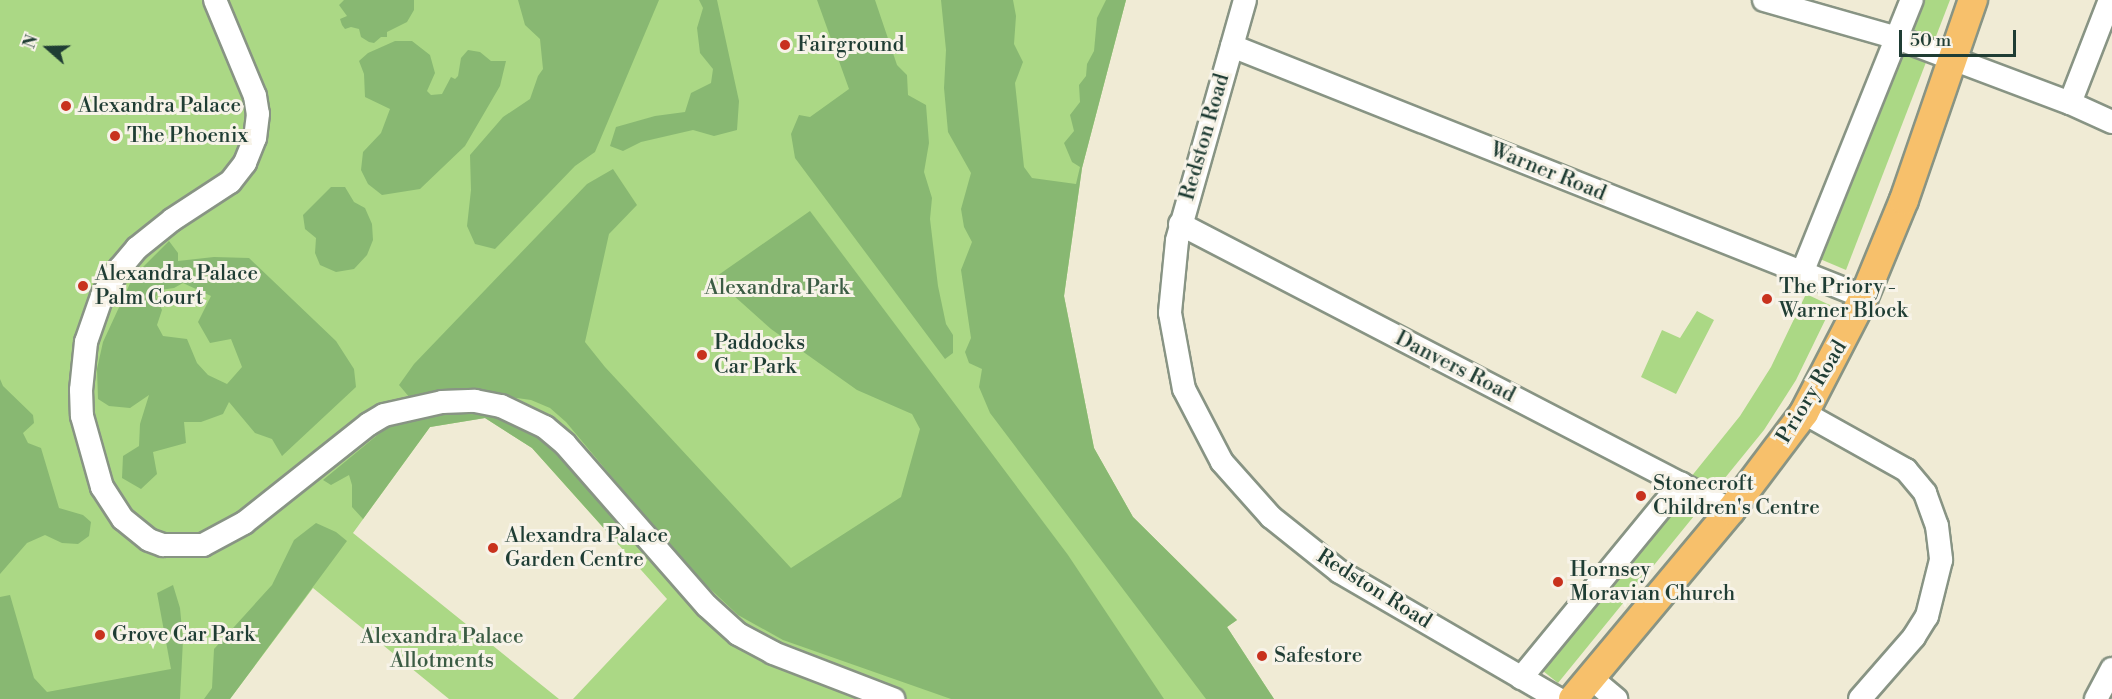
<!DOCTYPE html>
<html>
<head>
<meta charset="utf-8">
<style>
	body { margin:0 }
	#map { position:relative; width:2112px; height:699px; overflow:hidden; background:#f0ebd5; font-family:"Libre Bodoni",serif }
	div>[style] { position:absolute }
	[style*='--x'] { left:calc(var(--x)*1px); top:calc(var(--y)*1px); width:calc(var(--w)*1px); rotate:calc(var(--a)*1deg) }
	.green>* { inset:0; background:#abd885 }
	.forest>* { inset:0; background:#88b872 }
	.roads { filter:drop-shadow(2px 0 #889484) drop-shadow(-2px 0 #889484) drop-shadow(0 2px #889484) drop-shadow(0 -2px #889484) }
	.minor>* { height:22px; margin:-11px; padding:0 11px; transform-origin:11px; border-radius:11px; background:#fff }
	.major>* { height:28px; margin:-14px; padding:0 14px; transform-origin:14px; border-radius:14px; background:#f7c06b }
	.dots>* { width:16px; height:16px; translate:-50% -50%; box-sizing:border-box; border:3px solid #f7f3e8; border-radius:50% }
	span { translate:-50% -50%; white-space:nowrap; text-align:center; line-height:1.15; -webkit-text-stroke:6px #f7f3e8; paint-order:stroke }
	.poi-label { font-size:21px; color:#1f3d34 }
	.left { translate:0 -50%; text-align:left }
	.street-label { font-size:21px; color:#1f3d34 }
	.park-label { font-size:21px; color:#3b5c44 }
	.north { position:absolute; left:18px; top:18px; width:60px; height:60px; -webkit-text-stroke:4px #f7f3e8; paint-order:stroke; rotate:290deg; font-size:16px; font-weight:700; line-height:24px; text-align:center; color:#1f3d34 }
	.north::after { content:''; display:block; margin:auto; width:21px; height:27px; background:#1f3d34; clip-path:polygon(50% 0,100% 100%,50% 72%,0 100%) }
	.scale { position:absolute; left:1899px; top:30px; width:117px; height:27px; box-sizing:border-box; border:3px solid #1f3d34; border-top:0; padding-left:8px; font-size:18px; line-height:21px; white-space:nowrap; color:#1f3d34; -webkit-text-stroke:4px #f7f3e8; paint-order:stroke }
</style>
</head>
<body>
<div id="map">
	<div class="green">
		<i style="clip-path:polygon(0 0,1126px 0,1082px 168px,1064px 296px,1094px 448px,1133px 517px,1237px 620px,1227px 627px,1274px 699px,573px 699px,667px 599px,532px 448px,485px 418px,430px 427px,353px 533px,559px 699px,449px 699px,313px 588px,230px 699px,0 699px)"></i>
		<i style="clip-path:polygon(1923px 0,1950px 0,1846px 270px,1820px 259px)"></i>
		<i style="clip-path:polygon(1806px 294px,1832px 306px,1796px 380px,1764px 430px,1558px 683px,1538px 667px,1740px 416px,1771px 367px)"></i>
		<i style="clip-path:polygon(1697px 311px,1714px 320px,1676px 394px,1641px 377px,1662px 330px,1680px 338px)"></i>
	</div>
	<div class="forest">
		<i style="clip-path:polygon(344px 0,414px 0,414px 10px,407px 22px,387px 32px,387px 37px,381px 37px,374px 43px,369px 42px,361px 37px,359px 29px,351px 27px,345px 29px,342px 25px,340px 19px,347px 16px,339px 5px)"></i>
		<i style="clip-path:polygon(518px 0,659px 0,595px 152px,575px 166px,495px 249px,475px 244px,467px 226px,471px 190px,470px 155px,503px 117px,530px 99px,538px 76px,543px 69px,540px 39px,525px 25px)"></i>
		<i style="clip-path:polygon(699px 0,717px 0,739px 101px,737px 130px,714px 136px,693px 130px,641px 142px,623px 151px,610px 146px,616px 127px,655px 116px,685px 112px,691px 93px,711px 83px,713px 69px,700px 53px,697px 28px,703px 8px)"></i>
		<i style="clip-path:polygon(817px 0,875px 0,897px 65px,907px 75px,908px 95px,926px 105px,929px 143px,924px 172px,932px 198px,930px 219px,938px 286px,946px 324px,953px 335px,953px 353px,945px 359px,795px 158px,791px 134px,799px 115px,810px 117px,849px 89px)"></i>
		<i style="clip-path:polygon(941px 0,1013px 0,1016px 16px,1014px 44px,1023px 62px,1015px 83px,1024px 167px,1032px 178px,1076px 184px,1080px 167px,1072px 162px,1064px 143px,1074px 131px,1070px 115px,1080px 102px,1079px 85px,1086px 76px,1087px 64px,1094px 51px,1097px 18px,1106px 0,1126px 0,1082px 168px,1064px 296px,1094px 448px,1133px 517px,1237px 620px,1227px 627px,1274px 699px,1206px 699px,990px 413px,979px 387px,982px 369px,969px 363px,965px 352px,971px 338px,961px 270px,972px 242px,964px 227px,961px 209px,971px 173px,948px 132px,944px 88px,946px 50px)"></i>
		<i style="clip-path:polygon(395px 41px,412px 41px,430px 55px,435px 73px,427px 91px,431px 95px,442px 94px,451px 77px,455px 79px,458px 76px,461px 58px,468px 50px,480px 52px,491px 61px,506px 61px,500px 86px,465px 146px,420px 189px,382px 195px,368px 184px,361px 170px,363px 152px,381px 133px,390px 109px,365px 97px,364px 74px,359px 61px,368px 53px)"></i>
		<i style="clip-path:polygon(613px 169px,637px 205px,609px 234px,585px 342px,605px 367px,791px 568px,901px 497px,920px 429px,912px 414px,857px 390px,771px 329px,714px 278px,810px 211px,1068px 555px,1164px 699px,951px 699px,783px 640px,738px 615px,688px 568px,566px 422px,550px 408px,531px 400px,476px 392px,410px 398px,399px 385px,414px 364px,587px 184px)"></i>
		<i style="clip-path:polygon(331px 187px,345px 187px,354px 202px,365px 208px,372px 224px,373px 240px,367px 255px,354px 269px,336px 272px,320px 265px,315px 253px,316px 238px,305px 229px,303px 215px)"></i>
		<i style="clip-path:polygon(evenodd,169px 241px,178px 253px,178px 261px,214px 257px,249px 258px,336px 341px,354px 369px,356px 387px,282px 456px,272px 439px,255px 433px,229px 402px,223px 414px,201px 422px,184px 422px,186px 443px,153px 452px,157px 474px,141px 489px,122px 478px,123px 456px,139px 446px,140px 424px,149px 395px,130px 408px,109px 406px,98px 399px,97px 369px,103px 342px,133px 277px,169px 241px,183px 283px,211px 296px,198px 322px,210px 343px,231px 339px,242px 367px,227px 384px,208px 375px,197px 363px,187px 339px,163px 336px,157px 325px,162px 310px,156px 297px,160px 290px,174px 288px,183px 283px)"></i>
		<i style="clip-path:polygon(0 379px,3px 386px,33px 415px,34px 423px,23px 433px,28px 443px,41px 448px,59px 508px,83px 515px,91px 522px,89px 536px,78px 544px,62px 543px,45px 535px,27px 543px,0 574px)"></i>
		<i style="clip-path:polygon(479px 408px,552px 443px,626px 527px,619px 545px,532px 448px,485px 418px,430px 427px,363px 519px,352px 507px,352px 485px,349px 475px,331px 485px,323px 480px,386px 428px,417px 414px)"></i>
		<i style="clip-path:polygon(316px 523px,336px 532px,347px 541px,230px 699px,204px 699px,212px 688px,214px 649px,272px 585px,294px 540px)"></i>
		<i style="clip-path:polygon(173px 585px,180px 608px,183px 640px,180px 699px,0 699px,0 597px,10px 595px,34px 678px,47px 692px,171px 669px,157px 593px)"></i>
	</div>
	<div class="roads">
		<div class="minor">
			<i style="--x:215;--y:0;--w:104;--a:67.4"></i>
			<i style="--x:255;--y:96;--w:18;--a:81"></i>
			<i style="--x:258;--y:114;--w:24;--a:97"></i>
			<i style="--x:255;--y:138;--w:27;--a:112"></i>
			<i style="--x:245;--y:163;--w:24;--a:128"></i>
			<i style="--x:230;--y:182;--w:69;--a:146.8"></i>
			<i style="--x:172;--y:220;--w:45;--a:141.3"></i>
			<i style="--x:137;--y:248;--w:26;--a:130"></i>
			<i style="--x:120;--y:268;--w:33;--a:123"></i>
			<i style="--x:102;--y:296;--w:49;--a:109.2"></i>
			<i style="--x:86;--y:342;--w:48;--a:95.9"></i>
			<i style="--x:81;--y:390;--w:26;--a:88"></i>
			<i style="--x:82;--y:416;--w:74;--a:74.3"></i>
			<i style="--x:102;--y:487;--w:38;--a:57"></i>
			<i style="--x:123;--y:519;--w:33;--a:39"></i>
			<i style="--x:149;--y:540;--w:15;--a:20"></i>
			<i style="--x:163;--y:545;--w:40;--a:0"></i>
			<i style="--x:203;--y:545;--w:47;--a:-28.2"></i>
			<i style="--x:244;--y:523;--w:159;--a:-38.4"></i>
			<i style="--x:369;--y:424;--w:17;--a:-31"></i>
			<i style="--x:384;--y:415;--w:59;--a:-12.6"></i>
			<i style="--x:442;--y:402;--w:33;--a:-2"></i>
			<i style="--x:475;--y:401;--w:26;--a:11"></i>
			<i style="--x:501;--y:406;--w:49;--a:25.5"></i>
			<i style="--x:545;--y:427;--w:26;--a:40"></i>
			<i style="--x:565;--y:444;--w:215;--a:48.8"></i>
			<i style="--x:707;--y:606;--w:42;--a:42.1"></i>
			<i style="--x:738;--y:634;--w:40;--a:28"></i>
			<i style="--x:773;--y:653;--w:129;--a:21"></i>
			<i style="--x:1245;--y:0;--w:250;--a:105.8"></i>
			<i style="--x:1177;--y:241;--w:72;--a:95.6"></i>
			<i style="--x:1170;--y:313;--w:77;--a:79.6"></i>
			<i style="--x:1184;--y:389;--w:82;--a:62.5"></i>
			<i style="--x:1222;--y:462;--w:74;--a:48.3"></i>
			<i style="--x:1271;--y:517;--w:88;--a:38.6"></i>
			<i style="--x:1340;--y:572;--w:252;--a:30.2"></i>
			<i style="--x:1764;--y:0;--w:138;--a:15.9"></i>
			<i style="--x:1897;--y:38;--w:185;--a:20.6"></i>
			<i style="--x:2070;--y:103;--w:46;--a:24.3"></i>
			<i style="--x:1232;--y:46;--w:680;--a:21.66"></i>
			<i style="--x:2070;--y:103;--w:110;--a:-68.8"></i>
			<i style="--x:1180;--y:224;--w:621;--a:27.43"></i>
			<i style="--x:1802;--y:273;--w:294;--a:-68.1"></i>
			<i style="--x:1804;--y:413;--w:117;--a:29.2"></i>
			<i style="--x:1906;--y:470;--w:30;--a:50"></i>
			<i style="--x:1925;--y:493;--w:35;--a:70"></i>
			<i style="--x:1937;--y:526;--w:34;--a:83"></i>
			<i style="--x:1941;--y:560;--w:58;--a:104"></i>
			<i style="--x:1927;--y:616;--w:25;--a:122"></i>
			<i style="--x:1914;--y:637;--w:82;--a:131.1"></i>
			<i style="--x:1521;--y:678;--w:252;--a:-50.6"></i>
			<i style="--x:1591;--y:678;--w:33;--a:40"></i>
			<i style="--x:2096;--y:699;--w:34;--a:-62"></i>
		</div>
		<div class="major">
			<i style="--x:1573;--y:699;--w:246;--a:-50.1"></i>
			<i style="--x:1731;--y:510;--w:121;--a:-53"></i>
			<i style="--x:1804;--y:413;--w:131;--a:-62.7"></i>
			<i style="--x:1864;--y:297;--w:105;--a:-67.6"></i>
			<i style="--x:1904;--y:200;--w:212;--a:-71"></i>
		</div>
	</div>
	<div class="dots">
		<i style="left:785px;top:45px;background:#c8321e"></i>
		<i style="left:66px;top:106px;background:#c8321e"></i>
		<i style="left:115px;top:136px;background:#c8321e"></i>
		<i style="left:83px;top:286px;background:#c8321e"></i>
		<i style="left:1767px;top:299px;background:#c8321e"></i>
		<i style="left:702px;top:355px;background:#c8321e"></i>
		<i style="left:1641px;top:496px;background:#c8321e"></i>
		<i style="left:493px;top:548px;background:#c8321e"></i>
		<i style="left:1558px;top:582px;background:#c8321e"></i>
		<i style="left:100px;top:635px;background:#c8321e"></i>
		<i style="left:1262px;top:656px;background:#c8321e"></i>
	</div>
	<div class="poi-label">
		<span class="left" style="left:797px;top:45px">Fairground</span>
		<span class="left" style="left:78px;top:106px">Alexandra Palace</span>
		<span class="left" style="left:127px;top:136px">The Phoenix</span>
		<span class="left" style="left:95px;top:286px">Alexandra Palace<br>Palm Court</span>
		<span class="left" style="left:1779px;top:299px">The Priory -<br>Warner Block</span>
		<span class="left" style="left:714px;top:355px">Paddocks<br>Car Park</span>
		<span class="left" style="left:1653px;top:496px">Stonecroft<br>Children's Centre</span>
		<span class="left" style="left:505px;top:548px">Alexandra Palace<br>Garden Centre</span>
		<span class="left" style="left:1570px;top:582px">Hornsey<br>Moravian Church</span>
		<span class="left" style="left:112px;top:635px">Grove Car Park</span>
		<span class="left" style="left:1274px;top:656px">Safestore</span>
	</div>
	<div class="street-label">
		<span style="left:1205px;top:137px;rotate:-74deg">Redston Road</span>
		<span style="left:1548px;top:172px;rotate:22deg">Warner Road</span>
		<span style="left:1455px;top:367px;rotate:27deg">Danvers Road</span>
		<span style="left:1812px;top:392px;rotate:-59deg">Priory Road</span>
		<span style="left:1374px;top:589px;rotate:32deg">Redston Road</span>
	</div>
	<div class="park-label">
		<span style="left:777px;top:288px">Alexandra Park</span>
		<span style="left:442px;top:649px">Alexandra Palace<br>Allotments</span>
	</div>
	<div class="north">N</div>
	<div class="scale">50 m</div>
</div>
</body>
</html>
